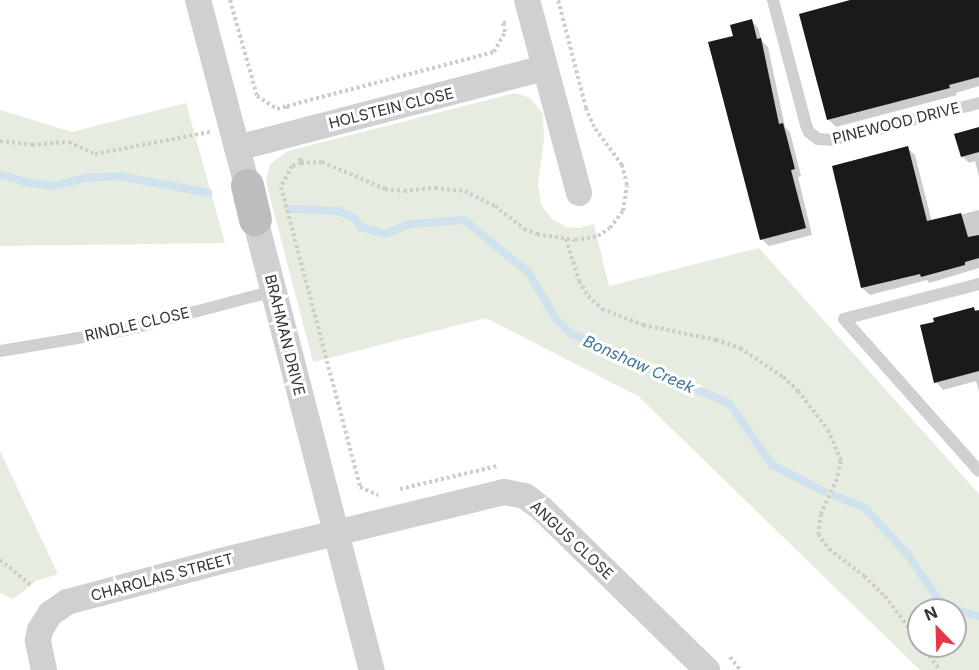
<!DOCTYPE html>
<html>
<head>
<meta charset="utf-8">
<style>
	body { margin:0 }
	#map { position:relative; width:979px; height:670px; overflow:hidden; background:#fff; font-family:Inter,sans-serif }
	div>[style] { position:absolute }
	[style*='--x'] { left:calc(var(--x)*1px); top:calc(var(--y)*1px); width:calc(var(--w)*1px); rotate:calc(var(--a)*1deg) }
	.green>* { inset:0; background:#e6ecdf }
	.shadow>* { inset:0; background:#0003 }
	.stream>* { height:8px; margin:-4px; padding:0 4px; transform-origin:4px; border-radius:4px; background:#cfe2ee }
	.building>* { inset:0; background:#1a1a1a }
	.path>* { height:4px; margin-top:-2px; transform-origin:0; background:repeating-linear-gradient(90deg,#cdcdcd 0 3px,transparent 0 6px) }
	.lane>* { height:12px; margin:-6px; padding:0 6px; transform-origin:6px; border-radius:6px; background:#d0d0d0 }
	.street>* { height:26px; margin:-13px; padding:0 13px; transform-origin:13px; border-radius:13px; background:#d0d0d0 }
	.secondary>* { height:33px; margin:-16.5px; padding:0 16.5px; transform-origin:16.5px; border-radius:16.5px; background:#bdbdbd }
	span { translate:-50% -50%; white-space:nowrap; text-align:center; line-height:1.15; -webkit-text-stroke:6px #fff; paint-order:stroke }
	.street-label { font-size:15px; color:#333 }
	.water-label { font-size:16px; color:#3f7597; font-style:italic }
	.north { position:absolute; left:907px; top:598px; width:60px; height:60px; box-sizing:border-box; background:#fff; border:2px solid #adadad; border-radius:50%; rotate:337deg; font-size:16px; font-weight:700; line-height:24px; text-align:center; color:#333 }
	.north::after { content:''; display:block; margin:auto; width:21px; height:27px; background:#e63946; clip-path:polygon(50% 0,100% 100%,50% 72%,0 100%) }
</style>
</head>
<body>
<div id="map">
	<div class="green">
		<i style="clip-path:polygon(evenodd,515px 93px,530px 98px,543px 114px,544px 139px,538px 185px,541px 204px,551px 218px,566px 227px,579px 228px,594px 224px,609px 286px,759px 248px,979px 494px,979px 670px,920px 670px,638px 396px,486px 318px,313px 362px,266px 182px,270px 164px,288px 151px,515px 93px,919px 610px,955px 610px,955px 646px,919px 646px,919px 610px)"></i>
		<i style="clip-path:polygon(186px 103px,225px 243px,0 246px,0 110px,72px 132px)"></i>
		<i style="clip-path:polygon(0 451px,58px 574px,36px 581px,13px 599px,0 593px)"></i>
	</div>
	<div class="shadow">
		<i style="clip-path:polygon(857px 0,979px 0,979px 86px,956px 93px,957px 95px,836px 127px,828px 119px)"></i>
		<i style="clip-path:polygon(751px 20px,758px 28px,762px 41px,768px 47px,785px 127px,790px 132px,801px 176px,798px 177px,812px 235px,769px 246px,762px 239px,734px 37px)"></i>
		<i style="clip-path:polygon(979px 127px,979px 177px,975px 161px,969px 163px,962px 156px)"></i>
		<i style="clip-path:polygon(908px 148px,915px 155px,932px 222px,979px 210px,979px 268px,929px 283px,927px 280px,870px 295px,862px 288px)"></i>
		<i style="clip-path:polygon(973px 309px,979px 311px,979px 391px,976px 381px,943px 390px,936px 382px)"></i>
	</div>
	<div class="stream">
		<i style="--x:0;--y:174;--w:25;--a:18"></i>
		<i style="--x:24;--y:182;--w:29;--a:8"></i>
		<i style="--x:53;--y:186;--w:33;--a:-14"></i>
		<i style="--x:85;--y:178;--w:34;--a:-3"></i>
		<i style="--x:119;--y:176;--w:91;--a:10.8"></i>
		<i style="--x:291;--y:209;--w:48;--a:2.4"></i>
		<i style="--x:339;--y:211;--w:17;--a:25"></i>
		<i style="--x:354;--y:218;--w:11;--a:52"></i>
		<i style="--x:361;--y:227;--w:25;--a:16"></i>
		<i style="--x:385;--y:234;--w:27;--a:-22"></i>
		<i style="--x:410;--y:224;--w:54;--a:-4.2"></i>
		<i style="--x:464;--y:220;--w:84;--a:39.2"></i>
		<i style="--x:529;--y:273;--w:53;--a:59.6"></i>
		<i style="--x:556;--y:319;--w:20;--a:45"></i>
		<i style="--x:570;--y:333;--w:175;--a:23.9"></i>
		<i style="--x:730;--y:404;--w:74;--a:55.5"></i>
		<i style="--x:772;--y:465;--w:59;--a:27"></i>
		<i style="--x:835;--y:496;--w:31;--a:21"></i>
		<i style="--x:864;--y:507;--w:65;--a:47.5"></i>
		<i style="--x:908;--y:555;--w:62;--a:55.5"></i>
		<i style="--x:943;--y:606;--w:37;--a:16"></i>
	</div>
	<div class="building">
		<i style="clip-path:polygon(850px 0,979px 0,979px 77px,949px 85px,950px 88px,827px 120px,799px 14px)"></i>
		<i style="clip-path:polygon(752px 19px,757px 39px,761px 38px,779px 124px,783px 123px,787px 138px,795px 169px,791px 170px,806px 228px,760px 240px,708px 42px,733px 36px,730px 25px)"></i>
		<i style="clip-path:polygon(979px 127px,979px 152px,961px 157px,954px 134px)"></i>
		<i style="clip-path:polygon(908px 146px,927px 221px,961px 213px,968px 237px,979px 235px,979px 258px,965px 262px,965px 265px,921px 277px,920px 274px,861px 288px,832px 166px)"></i>
		<i style="clip-path:polygon(974px 307px,975px 311px,979px 310px,979px 371px,934px 383px,920px 325px,934px 322px,933px 318px)"></i>
	</div>
	<div class="path">
		<i style="--x:230;--y:0;--w:100;--a:74.3"></i>
		<i style="--x:257;--y:96;--w:24;--a:33"></i>
		<i style="--x:277;--y:109;--w:10;--a:-17"></i>
		<i style="--x:287;--y:106;--w:4;--a:76"></i>
		<i style="--x:287;--y:106;--w:214;--a:-14.6"></i>
		<i style="--x:494;--y:52;--w:23;--a:-61"></i>
		<i style="--x:505;--y:32;--w:9;--a:-103"></i>
		<i style="--x:503;--y:23;--w:5;--a:-11"></i>
		<i style="--x:0;--y:141;--w:32;--a:7"></i>
		<i style="--x:32;--y:145;--w:37;--a:-5"></i>
		<i style="--x:69;--y:142;--w:29;--a:25"></i>
		<i style="--x:95;--y:154;--w:117;--a:-10.8"></i>
		<i style="--x:300;--y:158;--w:5;--a:79"></i>
		<i style="--x:301;--y:163;--w:9;--a:162"></i>
		<i style="--x:292;--y:166;--w:24;--a:118"></i>
		<i style="--x:281;--y:187;--w:310;--a:75.2"></i>
		<i style="--x:360;--y:487;--w:20;--a:24"></i>
		<i style="--x:301;--y:163;--w:21;--a:-3"></i>
		<i style="--x:322;--y:162;--w:69;--a:23.2"></i>
		<i style="--x:385;--y:189;--w:19;--a:6"></i>
		<i style="--x:404;--y:191;--w:31;--a:-6"></i>
		<i style="--x:435;--y:188;--w:30;--a:6"></i>
		<i style="--x:465;--y:191;--w:34;--a:27"></i>
		<i style="--x:495;--y:206;--w:37;--a:38"></i>
		<i style="--x:524;--y:229;--w:14;--a:21"></i>
		<i style="--x:537;--y:234;--w:38;--a:9"></i>
		<i style="--x:575;--y:240;--w:23;--a:-10"></i>
		<i style="--x:598;--y:236;--w:14;--a:-34"></i>
		<i style="--x:610;--y:228;--w:21;--a:-53"></i>
		<i style="--x:623;--y:211;--w:26;--a:-81"></i>
		<i style="--x:627;--y:185;--w:21;--a:-104"></i>
		<i style="--x:622;--y:165;--w:47;--a:-126.4"></i>
		<i style="--x:594;--y:127;--w:21;--a:-113"></i>
		<i style="--x:586;--y:108;--w:112;--a:-104.5"></i>
		<i style="--x:566;--y:239;--w:44;--a:72.8"></i>
		<i style="--x:579;--y:281;--w:17;--a:59"></i>
		<i style="--x:588;--y:296;--w:19;--a:43"></i>
		<i style="--x:602;--y:309;--w:44;--a:21.3"></i>
		<i style="--x:643;--y:325;--w:75;--a:11.6"></i>
		<i style="--x:716;--y:340;--w:25;--a:18"></i>
		<i style="--x:740;--y:348;--w:52;--a:34"></i>
		<i style="--x:783;--y:377;--w:21;--a:43"></i>
		<i style="--x:798;--y:391;--w:49;--a:52.4"></i>
		<i style="--x:828;--y:430;--w:34;--a:67"></i>
		<i style="--x:841;--y:461;--w:18;--a:103"></i>
		<i style="--x:837;--y:479;--w:38;--a:115"></i>
		<i style="--x:821;--y:514;--w:20;--a:99"></i>
		<i style="--x:818;--y:534;--w:19;--a:54"></i>
		<i style="--x:829;--y:549;--w:44;--a:37.6"></i>
		<i style="--x:864;--y:576;--w:29;--a:44"></i>
		<i style="--x:885;--y:596;--w:57;--a:53.5"></i>
		<i style="--x:400;--y:489;--w:100;--a:-13.3"></i>
		<i style="--x:0;--y:560;--w:41;--a:39.1"></i>
		<i style="--x:922;--y:646;--w:30;--a:53"></i>
		<i style="--x:730;--y:657;--w:16;--a:52"></i>
	</div>
	<div class="lane">
		<i style="--x:773;--y:0;--w:129;--a:75.2"></i>
		<i style="--x:806;--y:125;--w:8;--a:67"></i>
		<i style="--x:809;--y:132;--w:11;--a:38"></i>
		<i style="--x:818;--y:139;--w:15;--a:4"></i>
		<i style="--x:833;--y:140;--w:151;--a:-14.2"></i>
		<i style="--x:979;--y:284;--w:139;--a:165.5"></i>
		<i style="--x:844;--y:319;--w:203;--a:48.4"></i>
		<i style="--x:0;--y:351;--w:128;--a:-9.5"></i>
		<i style="--x:126;--y:330;--w:153;--a:-14.8"></i>
	</div>
	<div class="street">
		<i style="--x:198;--y:0;--w:191;--a:75.2"></i>
		<i style="--x:527;--y:0;--w:200;--a:74.9"></i>
		<i style="--x:237;--y:148;--w:318;--a:-14.6"></i>
		<i style="--x:255;--y:219;--w:466;--a:75.5"></i>
		<i style="--x:44;--y:670;--w:30;--a:-102"></i>
		<i style="--x:38;--y:641;--w:11;--a:-80"></i>
		<i style="--x:40;--y:630;--w:19;--a:-58"></i>
		<i style="--x:50;--y:614;--w:21;--a:-35"></i>
		<i style="--x:67;--y:602;--w:159;--a:-14.9"></i>
		<i style="--x:221;--y:561;--w:291;--a:-13.7"></i>
		<i style="--x:504;--y:492;--w:21;--a:11"></i>
		<i style="--x:525;--y:496;--w:21;--a:37"></i>
		<i style="--x:542;--y:509;--w:231;--a:44.3"></i>
	</div>
	<div class="secondary">
		<i style="--x:247;--y:185;--w:35;--a:77"></i>
	</div>
	<div class="street-label">
		<span style="left:391px;top:108px;rotate:-14deg">HOLSTEIN CLOSE</span>
		<span style="left:896px;top:123px;rotate:-14deg">PINEWOOD DRIVE</span>
		<span style="left:137px;top:324px;rotate:-13deg">RINDLE CLOSE</span>
		<span style="left:285px;top:335px;rotate:76deg">BRAHMAN DRIVE</span>
		<span style="left:572px;top:540px;rotate:43deg">ANGUS CLOSE</span>
		<span style="left:162px;top:577px;rotate:-15deg">CHAROLAIS STREET</span>
	</div>
	<div class="water-label">
		<span style="left:639px;top:364px;rotate:24deg">Bonshaw Creek</span>
	</div>
	<div class="north">N</div>
</div>
</body>
</html>
